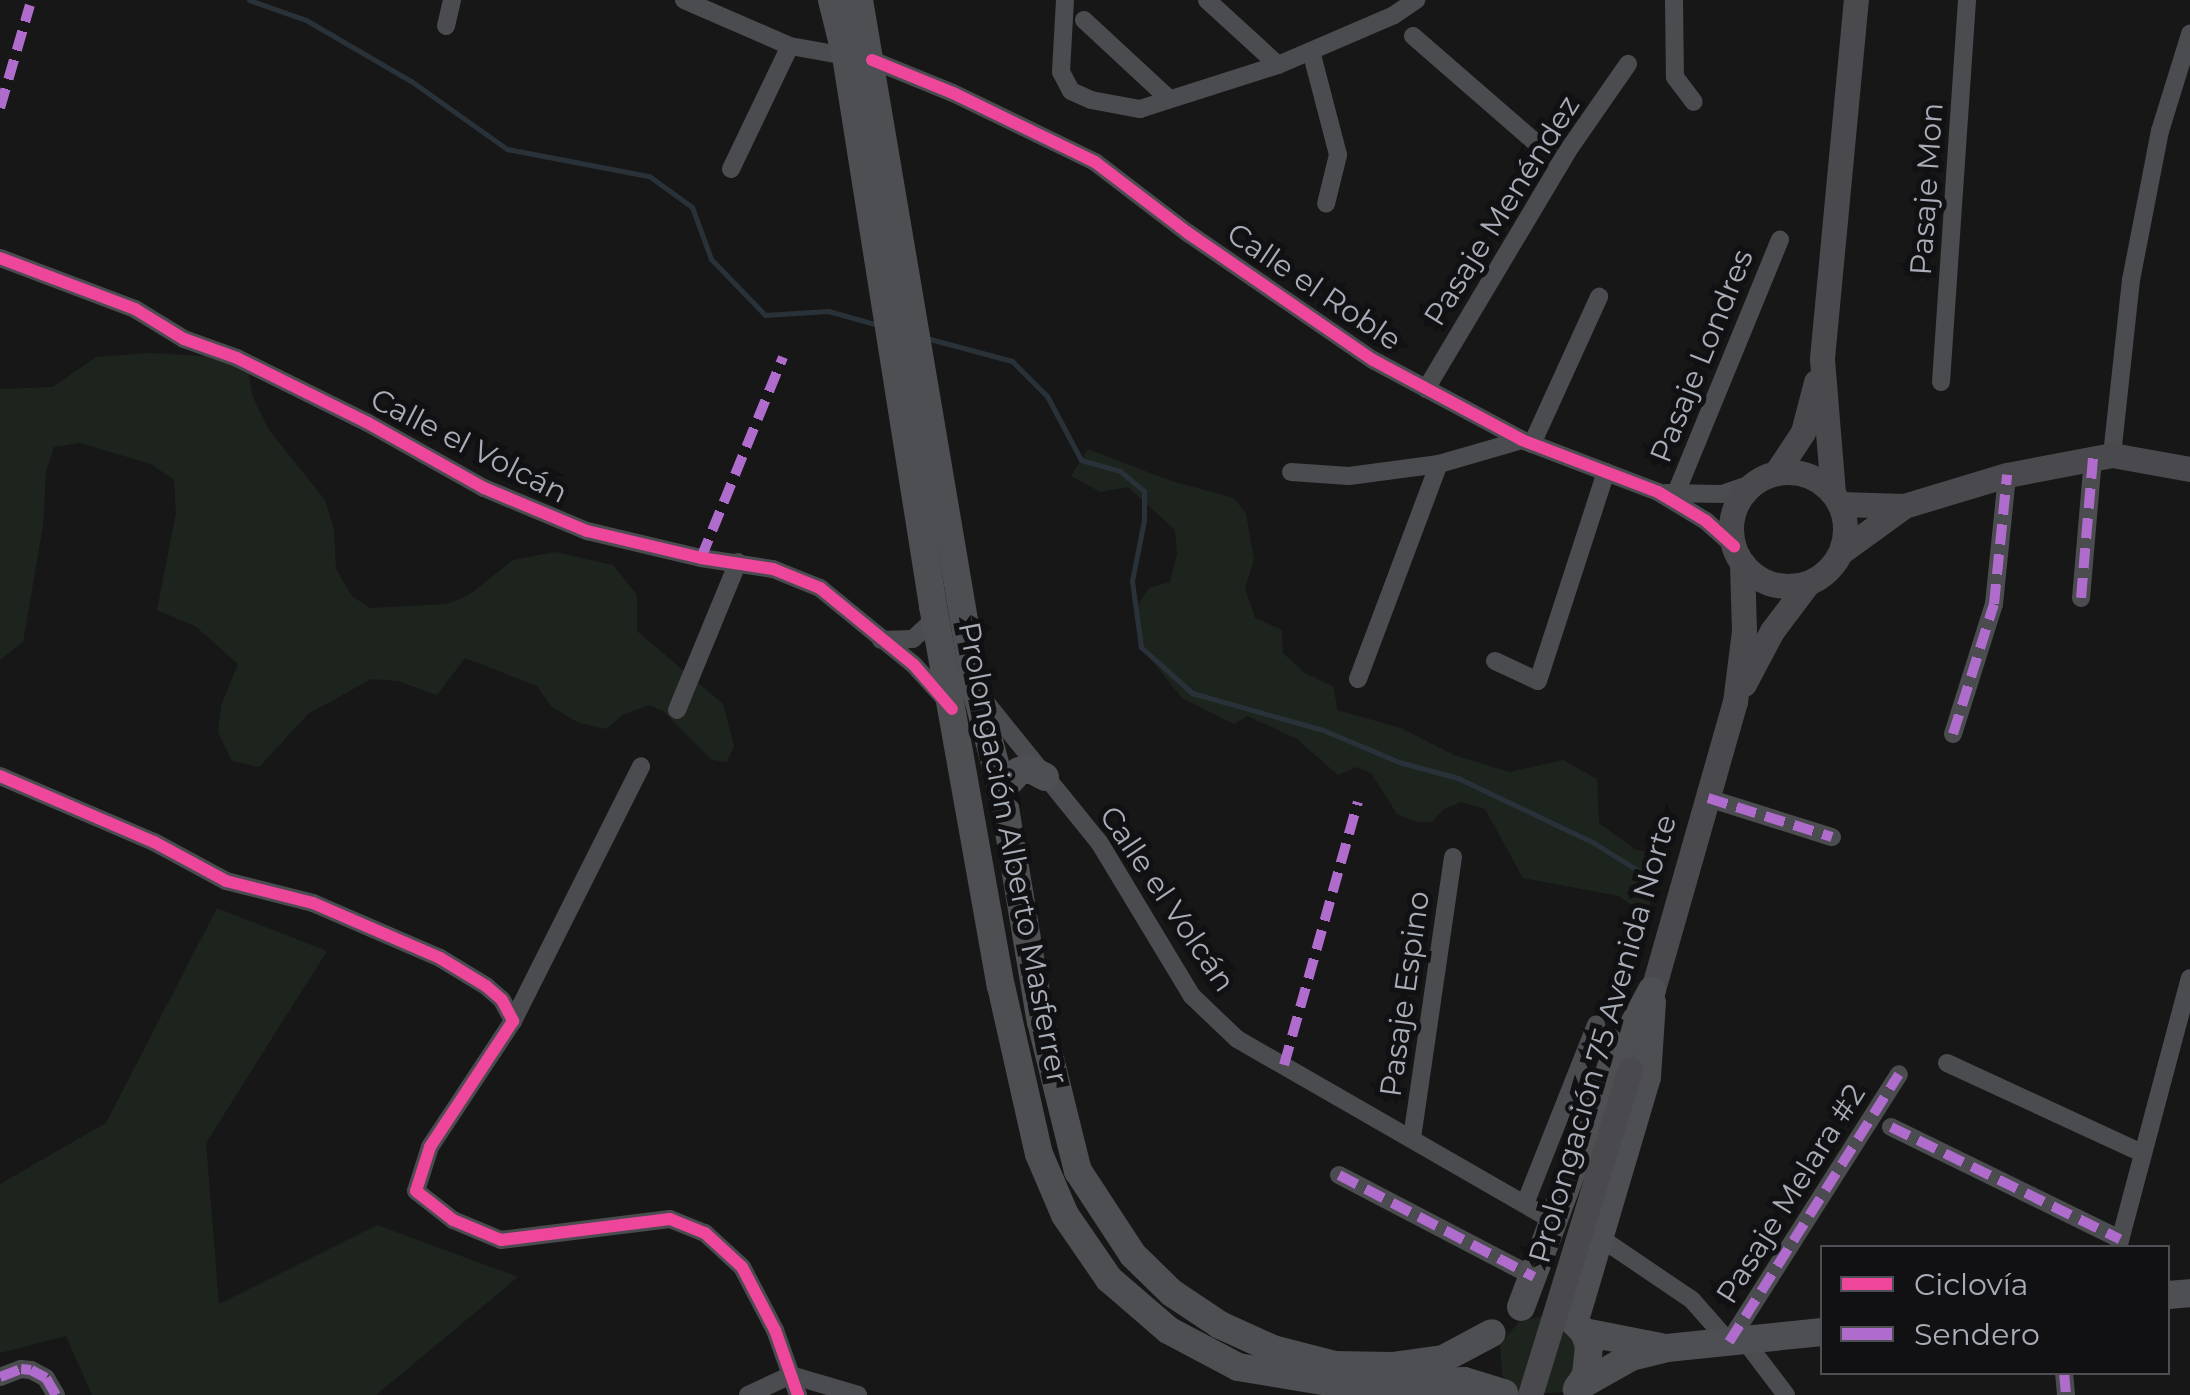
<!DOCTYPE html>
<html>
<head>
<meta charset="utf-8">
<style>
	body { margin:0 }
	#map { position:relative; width:2190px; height:1395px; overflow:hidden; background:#171717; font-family:Montserrat,sans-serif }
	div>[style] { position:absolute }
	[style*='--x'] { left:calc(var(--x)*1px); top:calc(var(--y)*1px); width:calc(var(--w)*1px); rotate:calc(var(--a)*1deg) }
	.green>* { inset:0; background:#1d241e }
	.stream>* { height:5px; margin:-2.5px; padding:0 2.5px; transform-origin:2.5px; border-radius:2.5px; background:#2a3239 }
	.street>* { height:18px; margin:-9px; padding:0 9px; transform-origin:9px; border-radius:9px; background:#4b4c50 }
	.secondary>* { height:25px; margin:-12.5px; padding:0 12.5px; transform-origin:12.5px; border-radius:12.5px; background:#4a4a4e }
	.secondary>.ring { margin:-12.5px; padding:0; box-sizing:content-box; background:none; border:25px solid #4a4a4e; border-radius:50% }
	.primary>* { height:28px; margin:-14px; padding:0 14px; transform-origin:14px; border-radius:14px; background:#4d4f52 }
	.secondary-bridge>* { height:25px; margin:-12.5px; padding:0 12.5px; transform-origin:12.5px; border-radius:12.5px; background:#4a4a4e }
	.quiet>* { height:10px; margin-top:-5px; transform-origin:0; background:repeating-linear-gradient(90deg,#b06ccc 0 20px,transparent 0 30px) }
	.cycleway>* { height:12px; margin:-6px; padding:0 6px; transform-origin:6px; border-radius:6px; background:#ed469a }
	span { translate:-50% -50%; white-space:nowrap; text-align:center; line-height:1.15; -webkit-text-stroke:10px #111113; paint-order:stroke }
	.street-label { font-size:30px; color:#a8adb8 }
	.legend { position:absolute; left:1820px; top:1245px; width:350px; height:130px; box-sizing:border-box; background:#111113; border:2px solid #4d4f55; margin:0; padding:12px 18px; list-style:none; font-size:30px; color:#a8adb8 }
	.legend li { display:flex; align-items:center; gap:20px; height:50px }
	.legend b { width:50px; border:2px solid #4d4f55 }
</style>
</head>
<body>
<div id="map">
	<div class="green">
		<i style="clip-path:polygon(150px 353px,216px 357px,248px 369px,252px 395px,269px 430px,325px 500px,334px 529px,336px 569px,352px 596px,370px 608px,447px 604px,469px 595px,513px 560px,555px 552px,613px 565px,637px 595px,637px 631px,723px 704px,734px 746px,727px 762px,712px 760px,663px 711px,649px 705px,622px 715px,606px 729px,579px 723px,552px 707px,537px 686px,465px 658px,437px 695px,398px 681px,371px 679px,308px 714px,259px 767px,232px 761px,218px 732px,221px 706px,238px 664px,195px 626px,157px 610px,176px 513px,174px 480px,151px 464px,80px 443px,54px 447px,46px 471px,43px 525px,23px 642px,0 660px,0 389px,53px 387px,96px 357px)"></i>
		<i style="clip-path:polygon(1088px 449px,1171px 481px,1234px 498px,1246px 514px,1254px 560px,1245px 588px,1255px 618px,1282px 630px,1283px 653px,1305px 673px,1334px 687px,1337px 710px,1401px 728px,1454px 755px,1509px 772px,1563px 760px,1597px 779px,1599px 823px,1636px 850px,1667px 853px,1646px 915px,1619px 896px,1523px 878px,1485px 809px,1461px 802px,1444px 809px,1432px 822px,1417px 822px,1397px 814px,1371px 773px,1357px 767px,1338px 775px,1297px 739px,1247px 716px,1234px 724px,1182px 698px,1141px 647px,1136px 608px,1149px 588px,1170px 582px,1177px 554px,1175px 530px,1128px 487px,1100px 492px,1071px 476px)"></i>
		<i style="clip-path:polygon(217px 908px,327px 951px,206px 1143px,219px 1304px,377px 1225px,518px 1277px,376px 1395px,92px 1395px,66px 1336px,0 1353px,0 1184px,106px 1123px)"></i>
		<i style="clip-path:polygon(1542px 1316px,1556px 1319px,1582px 1352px,1564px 1392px,1521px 1395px,1502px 1375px,1500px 1344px,1519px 1322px)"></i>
	</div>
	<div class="stream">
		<i style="--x:249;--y:0;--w:60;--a:19.3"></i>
		<i style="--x:306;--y:20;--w:121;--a:30.2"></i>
		<i style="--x:411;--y:81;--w:118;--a:35.3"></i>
		<i style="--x:507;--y:149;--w:145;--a:10.8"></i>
		<i style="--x:649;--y:176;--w:53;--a:35.8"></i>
		<i style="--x:692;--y:207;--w:55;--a:69.9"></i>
		<i style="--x:711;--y:259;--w:78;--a:46"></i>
		<i style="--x:765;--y:315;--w:63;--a:-3.6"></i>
		<i style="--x:828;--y:311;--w:49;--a:15.5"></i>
		<i style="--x:926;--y:338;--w:89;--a:15"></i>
		<i style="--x:1012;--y:361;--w:49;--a:45"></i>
		<i style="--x:1047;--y:396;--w:72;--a:62"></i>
		<i style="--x:1081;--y:460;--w:41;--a:15.8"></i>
		<i style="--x:1120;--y:471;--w:31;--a:40"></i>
		<i style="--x:1144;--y:491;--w:29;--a:90"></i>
		<i style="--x:1144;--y:520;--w:62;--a:101.1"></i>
		<i style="--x:1132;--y:581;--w:67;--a:82.2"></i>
		<i style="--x:1141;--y:647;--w:69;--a:42"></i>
		<i style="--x:1192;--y:693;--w:136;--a:15.8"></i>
		<i style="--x:1323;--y:730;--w:82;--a:22.8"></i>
		<i style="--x:1399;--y:762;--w:61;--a:15.2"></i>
		<i style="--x:1458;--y:778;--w:151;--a:25.5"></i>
		<i style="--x:1594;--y:843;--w:75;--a:32"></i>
	</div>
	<div class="street">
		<i style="--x:684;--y:0;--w:116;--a:23.5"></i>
		<i style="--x:790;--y:46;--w:57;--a:10.1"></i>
		<i style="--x:1065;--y:0;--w:72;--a:93.2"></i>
		<i style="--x:1061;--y:72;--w:21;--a:62"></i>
		<i style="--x:1071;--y:91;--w:22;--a:24"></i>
		<i style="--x:1091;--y:100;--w:50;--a:10.4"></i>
		<i style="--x:1140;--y:109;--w:145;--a:-17.7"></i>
		<i style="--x:1278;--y:65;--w:126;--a:-23.3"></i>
		<i style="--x:1394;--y:15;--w:27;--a:-34"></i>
		<i style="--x:1207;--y:0;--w:96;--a:42.5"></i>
		<i style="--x:1674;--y:0;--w:77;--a:89.3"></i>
		<i style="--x:1675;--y:77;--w:31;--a:53"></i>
		<i style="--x:1084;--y:20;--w:116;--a:42.9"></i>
		<i style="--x:446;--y:26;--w:27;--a:-77"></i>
		<i style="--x:1413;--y:36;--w:195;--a:41"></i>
		<i style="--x:1311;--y:51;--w:107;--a:75.4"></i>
		<i style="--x:1338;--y:155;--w:50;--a:103.8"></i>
		<i style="--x:872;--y:60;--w:87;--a:22.2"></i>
		<i style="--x:953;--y:93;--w:158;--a:25.9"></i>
		<i style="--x:1095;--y:162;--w:117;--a:37.4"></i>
		<i style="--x:1188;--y:233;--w:224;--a:34.5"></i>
		<i style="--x:1373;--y:360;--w:169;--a:28.2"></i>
		<i style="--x:1522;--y:440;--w:146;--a:20.9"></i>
		<i style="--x:1658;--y:492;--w:56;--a:31.1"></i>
		<i style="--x:1706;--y:521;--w:38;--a:42"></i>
		<i style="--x:731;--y:169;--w:136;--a:-64.4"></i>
		<i style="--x:0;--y:258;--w:144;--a:20.7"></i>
		<i style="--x:135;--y:309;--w:57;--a:31.5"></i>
		<i style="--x:184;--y:339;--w:56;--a:19.7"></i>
		<i style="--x:237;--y:358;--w:146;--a:26.4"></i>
		<i style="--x:368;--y:423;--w:133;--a:29.3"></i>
		<i style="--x:484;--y:488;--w:112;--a:22.7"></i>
		<i style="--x:587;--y:531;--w:117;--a:13.3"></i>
		<i style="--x:701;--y:558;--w:73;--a:8.7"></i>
		<i style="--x:773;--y:569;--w:51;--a:22"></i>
		<i style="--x:820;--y:588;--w:122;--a:39.3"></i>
		<i style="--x:914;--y:665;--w:47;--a:47.6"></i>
		<i style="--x:1941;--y:382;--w:383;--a:-86.1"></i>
		<i style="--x:1426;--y:389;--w:283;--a:-59.2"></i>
		<i style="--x:1571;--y:146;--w:100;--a:-55.2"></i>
		<i style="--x:1532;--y:444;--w:162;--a:-65.5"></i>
		<i style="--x:2112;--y:455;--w:176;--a:-83.8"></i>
		<i style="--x:2131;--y:280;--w:152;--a:-79"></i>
		<i style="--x:2160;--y:131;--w:102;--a:-72.8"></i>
		<i style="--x:1291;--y:472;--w:58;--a:3.9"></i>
		<i style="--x:1349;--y:476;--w:91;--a:-7.6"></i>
		<i style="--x:1439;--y:464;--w:86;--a:-16.1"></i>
		<i style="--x:1666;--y:493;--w:56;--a:1"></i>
		<i style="--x:1722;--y:494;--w:34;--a:-19"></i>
		<i style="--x:1676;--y:493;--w:274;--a:-67.7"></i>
		<i style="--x:2081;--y:598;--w:141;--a:-85.1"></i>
		<i style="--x:881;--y:640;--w:32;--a:-2"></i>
		<i style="--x:913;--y:639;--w:23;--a:-43"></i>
		<i style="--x:930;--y:623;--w:13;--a:-72"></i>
		<i style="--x:1495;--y:661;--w:47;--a:24.9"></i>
		<i style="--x:1538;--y:681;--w:220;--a:-72"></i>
		<i style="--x:1358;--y:679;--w:230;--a:-69.4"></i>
		<i style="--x:983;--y:699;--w:184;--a:51"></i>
		<i style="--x:1099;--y:842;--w:180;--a:58.9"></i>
		<i style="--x:1192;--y:996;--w:62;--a:43.7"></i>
		<i style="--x:1237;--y:1039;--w:365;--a:29.9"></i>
		<i style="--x:677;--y:710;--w:160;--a:-67.6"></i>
		<i style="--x:1953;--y:734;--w:136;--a:-72.5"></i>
		<i style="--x:1994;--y:604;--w:130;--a:-84.2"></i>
		<i style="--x:0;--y:776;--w:168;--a:23.2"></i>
		<i style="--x:154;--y:842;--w:82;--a:28.4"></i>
		<i style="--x:226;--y:881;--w:90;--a:14.2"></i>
		<i style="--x:313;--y:903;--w:138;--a:23.4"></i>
		<i style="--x:440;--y:958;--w:54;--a:31.3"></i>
		<i style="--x:486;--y:986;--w:21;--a:41"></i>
		<i style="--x:502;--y:1000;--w:24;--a:62"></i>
		<i style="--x:513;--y:1021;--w:151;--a:123.4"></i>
		<i style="--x:430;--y:1147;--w:46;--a:107.7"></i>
		<i style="--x:416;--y:1191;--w:47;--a:38.1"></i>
		<i style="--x:453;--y:1220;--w:52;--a:22.6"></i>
		<i style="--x:501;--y:1240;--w:170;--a:-7.1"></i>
		<i style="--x:670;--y:1219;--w:38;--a:22"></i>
		<i style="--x:705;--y:1233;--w:50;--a:42.6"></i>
		<i style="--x:742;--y:1267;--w:71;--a:62.4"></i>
		<i style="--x:775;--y:1330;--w:69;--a:70.5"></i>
		<i style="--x:1708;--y:798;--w:130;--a:17.5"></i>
		<i style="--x:513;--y:1021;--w:285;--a:-63.3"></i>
		<i style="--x:1947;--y:1063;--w:215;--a:24.8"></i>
		<i style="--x:1891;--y:1127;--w:255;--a:26.1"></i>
		<i style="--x:1412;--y:1138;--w:284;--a:-81.7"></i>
		<i style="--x:1339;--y:1175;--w:220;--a:27.6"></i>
		<i style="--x:1525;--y:1204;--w:193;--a:-68.4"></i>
		<i style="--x:1599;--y:1237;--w:112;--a:34.1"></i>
		<i style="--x:1692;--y:1300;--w:56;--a:48.6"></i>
		<i style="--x:1729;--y:1342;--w:317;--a:-57.6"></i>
		<i style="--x:2118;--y:1248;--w:279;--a:-75.1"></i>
		<i style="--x:1745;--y:1341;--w:68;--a:52.8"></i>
		<i style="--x:2064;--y:1372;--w:23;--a:85"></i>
		<i style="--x:0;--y:1377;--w:22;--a:-21"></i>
		<i style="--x:21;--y:1369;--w:10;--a:6"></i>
		<i style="--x:31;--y:1370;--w:17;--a:28"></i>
		<i style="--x:46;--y:1378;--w:20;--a:60"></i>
		<i style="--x:748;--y:1395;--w:47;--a:-24.9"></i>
		<i style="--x:791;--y:1375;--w:70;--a:16.6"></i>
	</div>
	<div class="secondary">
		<i class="ring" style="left:1731px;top:472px;width:89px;height:89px"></i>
		<i style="--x:1776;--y:473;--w:49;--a:-56.6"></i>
		<i style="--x:1803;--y:432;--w:52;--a:-75.4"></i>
		<i style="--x:1833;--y:493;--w:135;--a:-94.7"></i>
		<i style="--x:1822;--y:358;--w:360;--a:-84.6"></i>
		<i style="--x:1840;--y:504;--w:64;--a:1.8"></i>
		<i style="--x:1841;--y:552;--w:78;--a:-36.1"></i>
		<i style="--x:1904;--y:506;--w:108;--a:-16.8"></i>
		<i style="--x:2007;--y:475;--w:107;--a:-10.8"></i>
		<i style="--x:2112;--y:455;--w:79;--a:10.2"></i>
		<i style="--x:1744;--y:684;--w:60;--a:-62.2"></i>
		<i style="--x:1772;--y:631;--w:60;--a:-53.1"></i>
		<i style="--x:1630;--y:1070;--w:383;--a:-74.1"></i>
		<i style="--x:1735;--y:702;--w:72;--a:-82.8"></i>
		<i style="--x:1744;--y:631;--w:68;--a:-91.7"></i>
	</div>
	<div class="primary">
		<i style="--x:832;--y:0;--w:58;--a:76"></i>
		<i style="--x:846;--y:56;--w:557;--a:81.01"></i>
		<i style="--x:933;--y:606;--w:386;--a:79.9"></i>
		<i style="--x:1001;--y:986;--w:172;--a:77.3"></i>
		<i style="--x:1039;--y:1154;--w:66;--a:66.9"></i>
		<i style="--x:1065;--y:1215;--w:78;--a:55.5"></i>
		<i style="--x:1109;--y:1279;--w:78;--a:40.8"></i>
		<i style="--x:1168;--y:1330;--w:79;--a:27.9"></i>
		<i style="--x:1238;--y:1367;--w:117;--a:9.4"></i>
		<i style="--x:1353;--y:1386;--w:111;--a:-2.6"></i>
		<i style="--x:1464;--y:1381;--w:42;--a:16.7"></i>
		<i style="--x:859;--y:0;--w:701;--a:80.39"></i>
		<i style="--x:976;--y:691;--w:102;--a:75.3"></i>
		<i style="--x:1002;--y:790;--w:235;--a:80.5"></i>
		<i style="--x:1041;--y:1022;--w:154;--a:76.1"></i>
		<i style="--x:1078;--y:1171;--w:100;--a:56.8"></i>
		<i style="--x:1133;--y:1255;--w:54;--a:44.3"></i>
		<i style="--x:1172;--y:1293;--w:58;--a:33.7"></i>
		<i style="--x:1220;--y:1325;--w:58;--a:24.4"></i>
		<i style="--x:1273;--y:1349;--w:64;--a:14.5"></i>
		<i style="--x:1335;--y:1365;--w:57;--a:1"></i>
		<i style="--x:1392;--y:1366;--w:51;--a:-7.8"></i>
		<i style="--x:1443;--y:1359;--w:55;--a:-28"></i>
		<i style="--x:1002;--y:790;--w:25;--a:-48"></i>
		<i style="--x:1019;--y:771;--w:11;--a:-10"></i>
		<i style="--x:1030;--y:769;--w:17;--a:28"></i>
		<i style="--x:2168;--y:1295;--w:22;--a:-5"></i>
		<i style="--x:1521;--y:1307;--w:256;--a:-69.4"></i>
		<i style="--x:1611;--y:1067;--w:87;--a:-62"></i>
		<i style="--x:1562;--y:1310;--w:31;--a:45"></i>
		<i style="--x:1584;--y:1332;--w:15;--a:70"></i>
		<i style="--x:1589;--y:1346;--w:29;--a:96"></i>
		<i style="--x:1586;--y:1375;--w:17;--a:123"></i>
		<i style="--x:1575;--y:1320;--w:253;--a:-73.5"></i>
		<i style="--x:1647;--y:1077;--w:75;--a:-86.2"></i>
		<i style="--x:1584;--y:1332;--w:78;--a:11"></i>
		<i style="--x:1578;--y:1387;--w:61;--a:-29.5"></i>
		<i style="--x:1631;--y:1357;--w:37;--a:-14"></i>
		<i style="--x:1667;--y:1348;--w:156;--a:-5.9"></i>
	</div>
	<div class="secondary-bridge">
		<i style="--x:1530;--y:1395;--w:340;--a:-72.9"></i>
	</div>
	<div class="quiet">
		<i style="--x:0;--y:108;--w:107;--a:-73.8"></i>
		<i style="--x:701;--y:558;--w:217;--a:-67.8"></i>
		<i style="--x:2081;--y:598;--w:141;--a:-85.1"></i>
		<i style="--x:1953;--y:734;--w:136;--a:-72.5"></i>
		<i style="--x:1994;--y:604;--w:130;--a:-84.2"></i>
		<i style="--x:1708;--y:798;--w:130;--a:17.5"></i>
		<i style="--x:1284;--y:1065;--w:273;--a:-74.3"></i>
		<i style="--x:1891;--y:1127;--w:255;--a:26.1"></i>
		<i style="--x:1339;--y:1175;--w:220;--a:27.6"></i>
		<i style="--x:1729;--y:1342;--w:317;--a:-57.6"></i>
		<i style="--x:2064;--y:1372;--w:23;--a:85"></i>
		<i style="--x:0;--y:1377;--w:22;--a:-21"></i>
		<i style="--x:21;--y:1369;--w:10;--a:6"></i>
		<i style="--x:31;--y:1370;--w:17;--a:28"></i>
		<i style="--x:46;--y:1378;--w:20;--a:60"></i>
	</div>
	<div class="cycleway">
		<i style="--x:872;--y:60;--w:87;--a:22.2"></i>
		<i style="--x:953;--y:93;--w:158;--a:25.9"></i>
		<i style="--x:1095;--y:162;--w:117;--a:37.4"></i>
		<i style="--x:1188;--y:233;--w:224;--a:34.5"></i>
		<i style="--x:1373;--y:360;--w:169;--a:28.2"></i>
		<i style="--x:1522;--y:440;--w:146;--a:20.9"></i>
		<i style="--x:1658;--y:492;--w:56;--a:31.1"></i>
		<i style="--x:1706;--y:521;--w:38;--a:42"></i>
		<i style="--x:0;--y:258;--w:144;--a:20.7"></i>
		<i style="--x:135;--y:309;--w:57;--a:31.5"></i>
		<i style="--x:184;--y:339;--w:56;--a:19.7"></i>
		<i style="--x:237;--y:358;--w:146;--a:26.4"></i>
		<i style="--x:368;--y:423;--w:133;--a:29.3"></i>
		<i style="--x:484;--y:488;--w:112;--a:22.7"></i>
		<i style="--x:587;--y:531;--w:117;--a:13.3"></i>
		<i style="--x:701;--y:558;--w:73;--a:8.7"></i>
		<i style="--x:773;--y:569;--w:51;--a:22"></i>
		<i style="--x:820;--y:588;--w:122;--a:39.3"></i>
		<i style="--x:914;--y:665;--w:58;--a:49.2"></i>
		<i style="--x:0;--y:776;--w:168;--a:23.2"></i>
		<i style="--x:154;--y:842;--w:82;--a:28.4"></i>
		<i style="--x:226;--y:881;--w:90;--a:14.2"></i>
		<i style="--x:313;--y:903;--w:138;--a:23.4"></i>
		<i style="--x:440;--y:958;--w:54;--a:31.3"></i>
		<i style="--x:486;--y:986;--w:21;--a:41"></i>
		<i style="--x:502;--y:1000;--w:24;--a:62"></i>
		<i style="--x:513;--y:1021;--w:151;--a:123.4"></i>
		<i style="--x:430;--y:1147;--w:46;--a:107.7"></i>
		<i style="--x:416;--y:1191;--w:47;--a:38.1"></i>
		<i style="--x:453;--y:1220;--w:52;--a:22.6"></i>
		<i style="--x:501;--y:1240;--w:170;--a:-7.1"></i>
		<i style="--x:670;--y:1219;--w:38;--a:22"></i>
		<i style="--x:705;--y:1233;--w:50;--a:42.6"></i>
		<i style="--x:742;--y:1267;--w:71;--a:62.4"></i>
		<i style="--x:775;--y:1330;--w:69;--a:70.5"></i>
	</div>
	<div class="street-label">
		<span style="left:1927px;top:189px;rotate:-86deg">Pasaje Mon</span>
		<span style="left:1502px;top:211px;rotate:-58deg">Pasaje Menéndez</span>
		<span style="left:1314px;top:287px;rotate:34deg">Calle el Roble</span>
		<span style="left:1702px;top:356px;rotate:-68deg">Pasaje Londres</span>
		<span style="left:469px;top:446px;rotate:27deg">Calle el Volcán</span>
		<span style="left:1013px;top:853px;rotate:79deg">Prolongación Alberto Masferrer</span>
		<span style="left:1167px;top:899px;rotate:56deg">Calle el Volcán</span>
		<span style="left:1405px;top:994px;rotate:-82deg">Pasaje Espino</span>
		<span style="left:1603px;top:1039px;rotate:-74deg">Prolongación 75 Avenida Norte</span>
		<span style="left:1791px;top:1194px;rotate:-58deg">Pasaje Melara #2</span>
	</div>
	<ul class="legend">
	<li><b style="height:12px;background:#ed469a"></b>Ciclovía</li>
	<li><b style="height:12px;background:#b06ccc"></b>Sendero</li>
	</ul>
</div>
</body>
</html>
